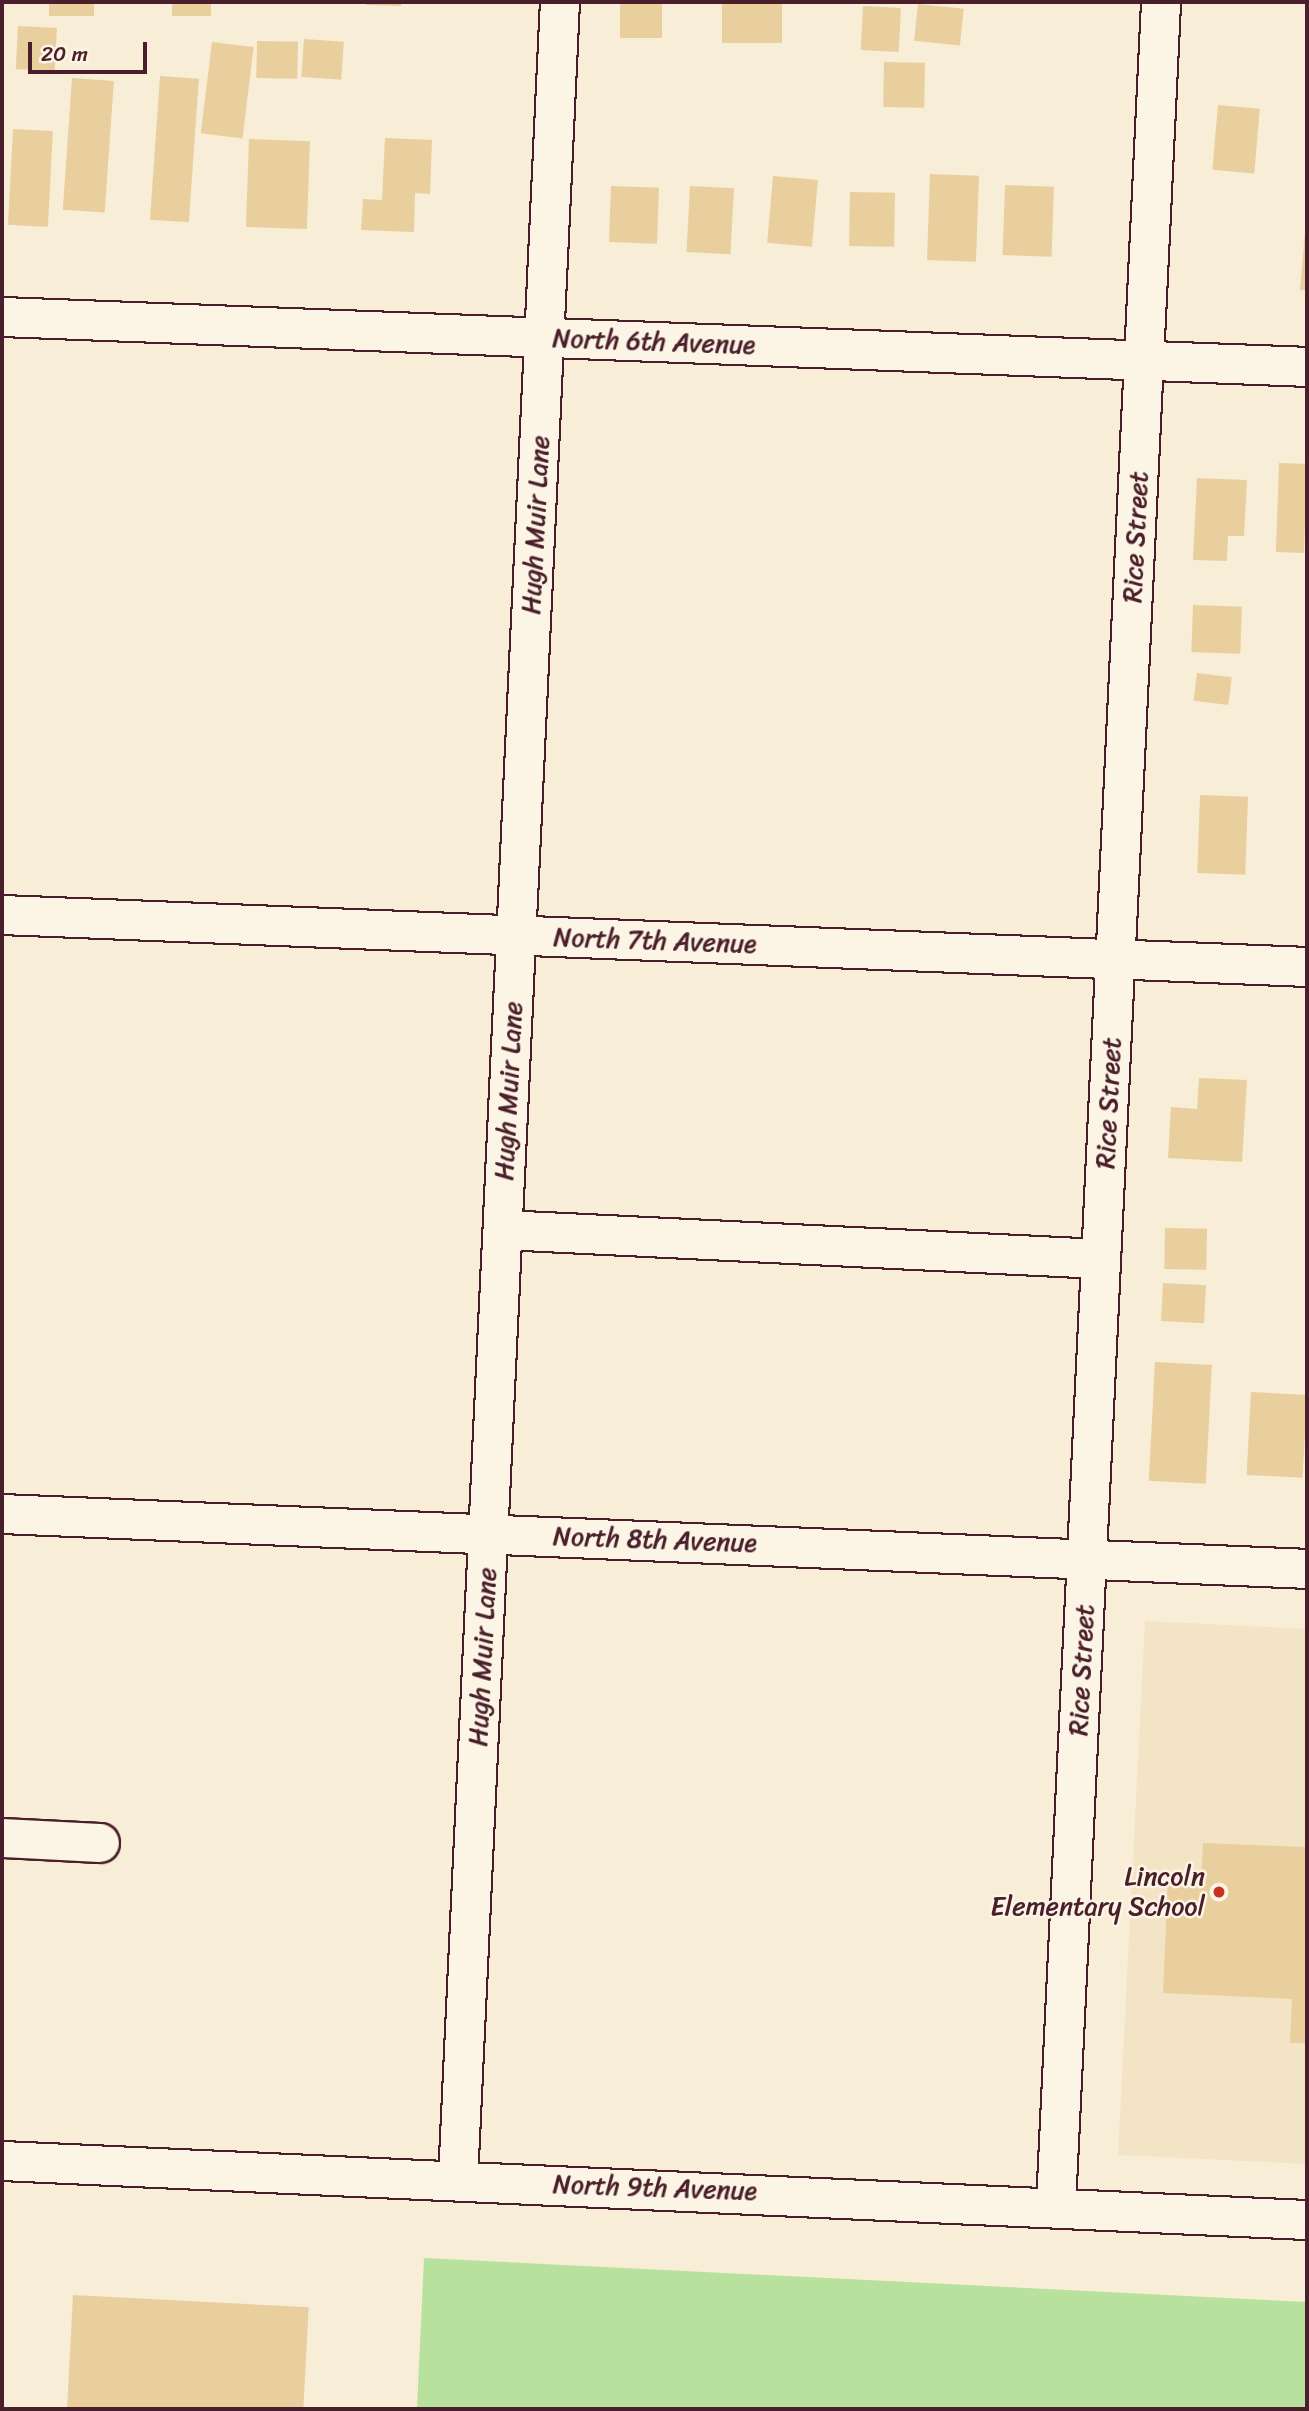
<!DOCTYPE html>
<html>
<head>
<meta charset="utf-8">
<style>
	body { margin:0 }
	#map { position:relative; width:1309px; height:2411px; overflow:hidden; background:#f8edd7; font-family:Sriracha,sans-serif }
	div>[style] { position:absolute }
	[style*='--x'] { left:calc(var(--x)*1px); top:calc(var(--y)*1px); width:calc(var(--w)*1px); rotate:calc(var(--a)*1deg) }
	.built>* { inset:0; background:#f4e4c6 }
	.green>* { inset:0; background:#b8e19d }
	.building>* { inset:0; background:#e9cf9e; transform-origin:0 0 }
	.roads { filter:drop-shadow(2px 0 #4a1f2b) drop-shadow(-2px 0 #4a1f2b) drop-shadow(0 2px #4a1f2b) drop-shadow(0 -2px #4a1f2b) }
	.minor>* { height:38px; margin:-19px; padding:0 19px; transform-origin:19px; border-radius:19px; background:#fcf5e5 }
	.dots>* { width:19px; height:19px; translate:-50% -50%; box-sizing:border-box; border:4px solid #fcf5e5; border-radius:50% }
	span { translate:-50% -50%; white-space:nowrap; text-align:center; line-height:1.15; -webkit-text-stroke:5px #fcf5e5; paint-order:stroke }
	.street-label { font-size:26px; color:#4a1f2b }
	.poi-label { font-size:26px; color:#4a1f2b }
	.right { translate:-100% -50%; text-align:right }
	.frame { position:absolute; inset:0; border:4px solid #4a1f2b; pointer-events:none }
	.scale { position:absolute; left:28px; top:42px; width:119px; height:32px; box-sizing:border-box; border:4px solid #4a1f2b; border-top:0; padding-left:9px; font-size:21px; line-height:24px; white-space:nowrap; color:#4a1f2b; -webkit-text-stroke:5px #fcf5e5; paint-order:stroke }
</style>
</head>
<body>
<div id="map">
	<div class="built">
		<i style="clip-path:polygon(1145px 1621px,1307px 1629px,1307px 2164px,1118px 2155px)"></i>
	</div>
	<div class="green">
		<i style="clip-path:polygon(424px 2258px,1307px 2302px,1307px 2409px,417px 2409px)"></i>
	</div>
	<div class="building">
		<i style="left:49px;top:2px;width:45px;height:14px"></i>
		<i style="left:172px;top:2px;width:39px;height:14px"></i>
		<i style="clip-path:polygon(366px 2px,401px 2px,401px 6px,366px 5px)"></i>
		<i style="left:620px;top:2px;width:42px;height:36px"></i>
		<i style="left:722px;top:2px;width:60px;height:41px"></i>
		<i style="left:918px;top:4px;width:46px;height:37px;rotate:6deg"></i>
		<i style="left:863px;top:6px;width:38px;height:44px;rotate:3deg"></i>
		<i style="left:18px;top:26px;width:39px;height:43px;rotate:3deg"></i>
		<i style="left:304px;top:39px;width:40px;height:38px;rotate:4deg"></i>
		<i style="left:257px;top:41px;width:41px;height:37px;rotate:1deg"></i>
		<i style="left:212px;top:42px;width:42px;height:92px;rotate:7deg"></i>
		<i style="left:884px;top:62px;width:41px;height:45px;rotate:1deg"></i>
		<i style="left:160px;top:76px;width:39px;height:144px;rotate:4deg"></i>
		<i style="left:72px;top:78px;width:42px;height:132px;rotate:4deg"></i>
		<i style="left:1218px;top:105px;width:42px;height:65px;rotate:5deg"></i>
		<i style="left:13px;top:129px;width:40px;height:96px;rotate:3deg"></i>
		<i style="clip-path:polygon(385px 138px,432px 140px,430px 194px,415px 193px,414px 232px,361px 230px,363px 199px,382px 200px)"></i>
		<i style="left:249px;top:139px;width:61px;height:88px;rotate:2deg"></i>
		<i style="left:930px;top:174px;width:49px;height:86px;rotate:2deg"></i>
		<i style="left:773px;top:176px;width:45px;height:67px;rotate:5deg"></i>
		<i style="left:1005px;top:185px;width:49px;height:70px;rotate:2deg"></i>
		<i style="left:611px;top:186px;width:48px;height:56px;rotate:2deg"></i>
		<i style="left:690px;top:186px;width:44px;height:66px;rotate:3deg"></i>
		<i style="left:850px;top:192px;width:45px;height:54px;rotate:1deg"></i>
		<i style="clip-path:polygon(1305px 232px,1307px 232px,1307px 290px,1300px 290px)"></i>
		<i style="left:1279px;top:463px;width:28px;height:89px;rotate:2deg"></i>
		<i style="clip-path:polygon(1197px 478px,1247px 480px,1244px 536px,1228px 536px,1227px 561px,1193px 560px)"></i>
		<i style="left:1193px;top:605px;width:49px;height:47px;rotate:2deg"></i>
		<i style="left:1197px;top:673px;width:35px;height:28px;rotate:7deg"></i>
		<i style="left:1200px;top:795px;width:48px;height:78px;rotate:2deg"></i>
		<i style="clip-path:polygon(1199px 1078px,1247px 1080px,1242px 1162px,1168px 1158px,1171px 1107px,1197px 1109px)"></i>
		<i style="left:1165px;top:1228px;width:42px;height:41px;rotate:1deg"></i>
		<i style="left:1163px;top:1283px;width:43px;height:38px;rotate:3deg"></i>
		<i style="left:1155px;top:1362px;width:57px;height:119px;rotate:3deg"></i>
		<i style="left:1251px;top:1392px;width:56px;height:83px;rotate:3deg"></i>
		<i style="clip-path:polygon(1203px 1843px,1307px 1847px,1307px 2043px,1290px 2043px,1292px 1999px,1163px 1993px,1168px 1877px,1201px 1878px)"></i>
		<i style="left:73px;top:2295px;width:236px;height:114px;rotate:3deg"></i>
	</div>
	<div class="roads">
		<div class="minor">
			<i style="--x:2;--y:317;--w:1306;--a:2.19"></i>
			<i style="--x:2;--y:915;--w:1306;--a:2.28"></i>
			<i style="--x:503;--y:1230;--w:599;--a:2.78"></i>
			<i style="--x:2;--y:1514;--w:1306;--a:2.41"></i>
			<i style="--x:2;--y:1838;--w:98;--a:2.9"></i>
			<i style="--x:2;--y:2161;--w:1306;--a:2.59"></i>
			<i style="--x:458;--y:2180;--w:2180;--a:-87.32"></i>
			<i style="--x:1056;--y:2205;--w:2206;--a:-87.27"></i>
		</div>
	</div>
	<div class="dots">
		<i style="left:1219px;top:1892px;background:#c8321e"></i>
	</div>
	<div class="street-label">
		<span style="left:654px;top:342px;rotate:2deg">North 6th Avenue</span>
		<span style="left:536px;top:525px;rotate:-87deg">Hugh Muir Lane</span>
		<span style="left:1136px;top:537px;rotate:-87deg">Rice Street</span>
		<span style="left:655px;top:941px;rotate:2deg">North 7th Avenue</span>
		<span style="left:509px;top:1091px;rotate:-87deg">Hugh Muir Lane</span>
		<span style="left:1109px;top:1103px;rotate:-87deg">Rice Street</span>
		<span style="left:655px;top:1540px;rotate:2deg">North 8th Avenue</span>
		<span style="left:483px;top:1657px;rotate:-87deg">Hugh Muir Lane</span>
		<span style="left:1082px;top:1670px;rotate:-87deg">Rice Street</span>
		<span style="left:655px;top:2188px;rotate:2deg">North 9th Avenue</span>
	</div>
	<div class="poi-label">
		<span class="right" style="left:1205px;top:1892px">Lincoln<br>Elementary School</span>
	</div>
	<div class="frame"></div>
	<div class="scale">20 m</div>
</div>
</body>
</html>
